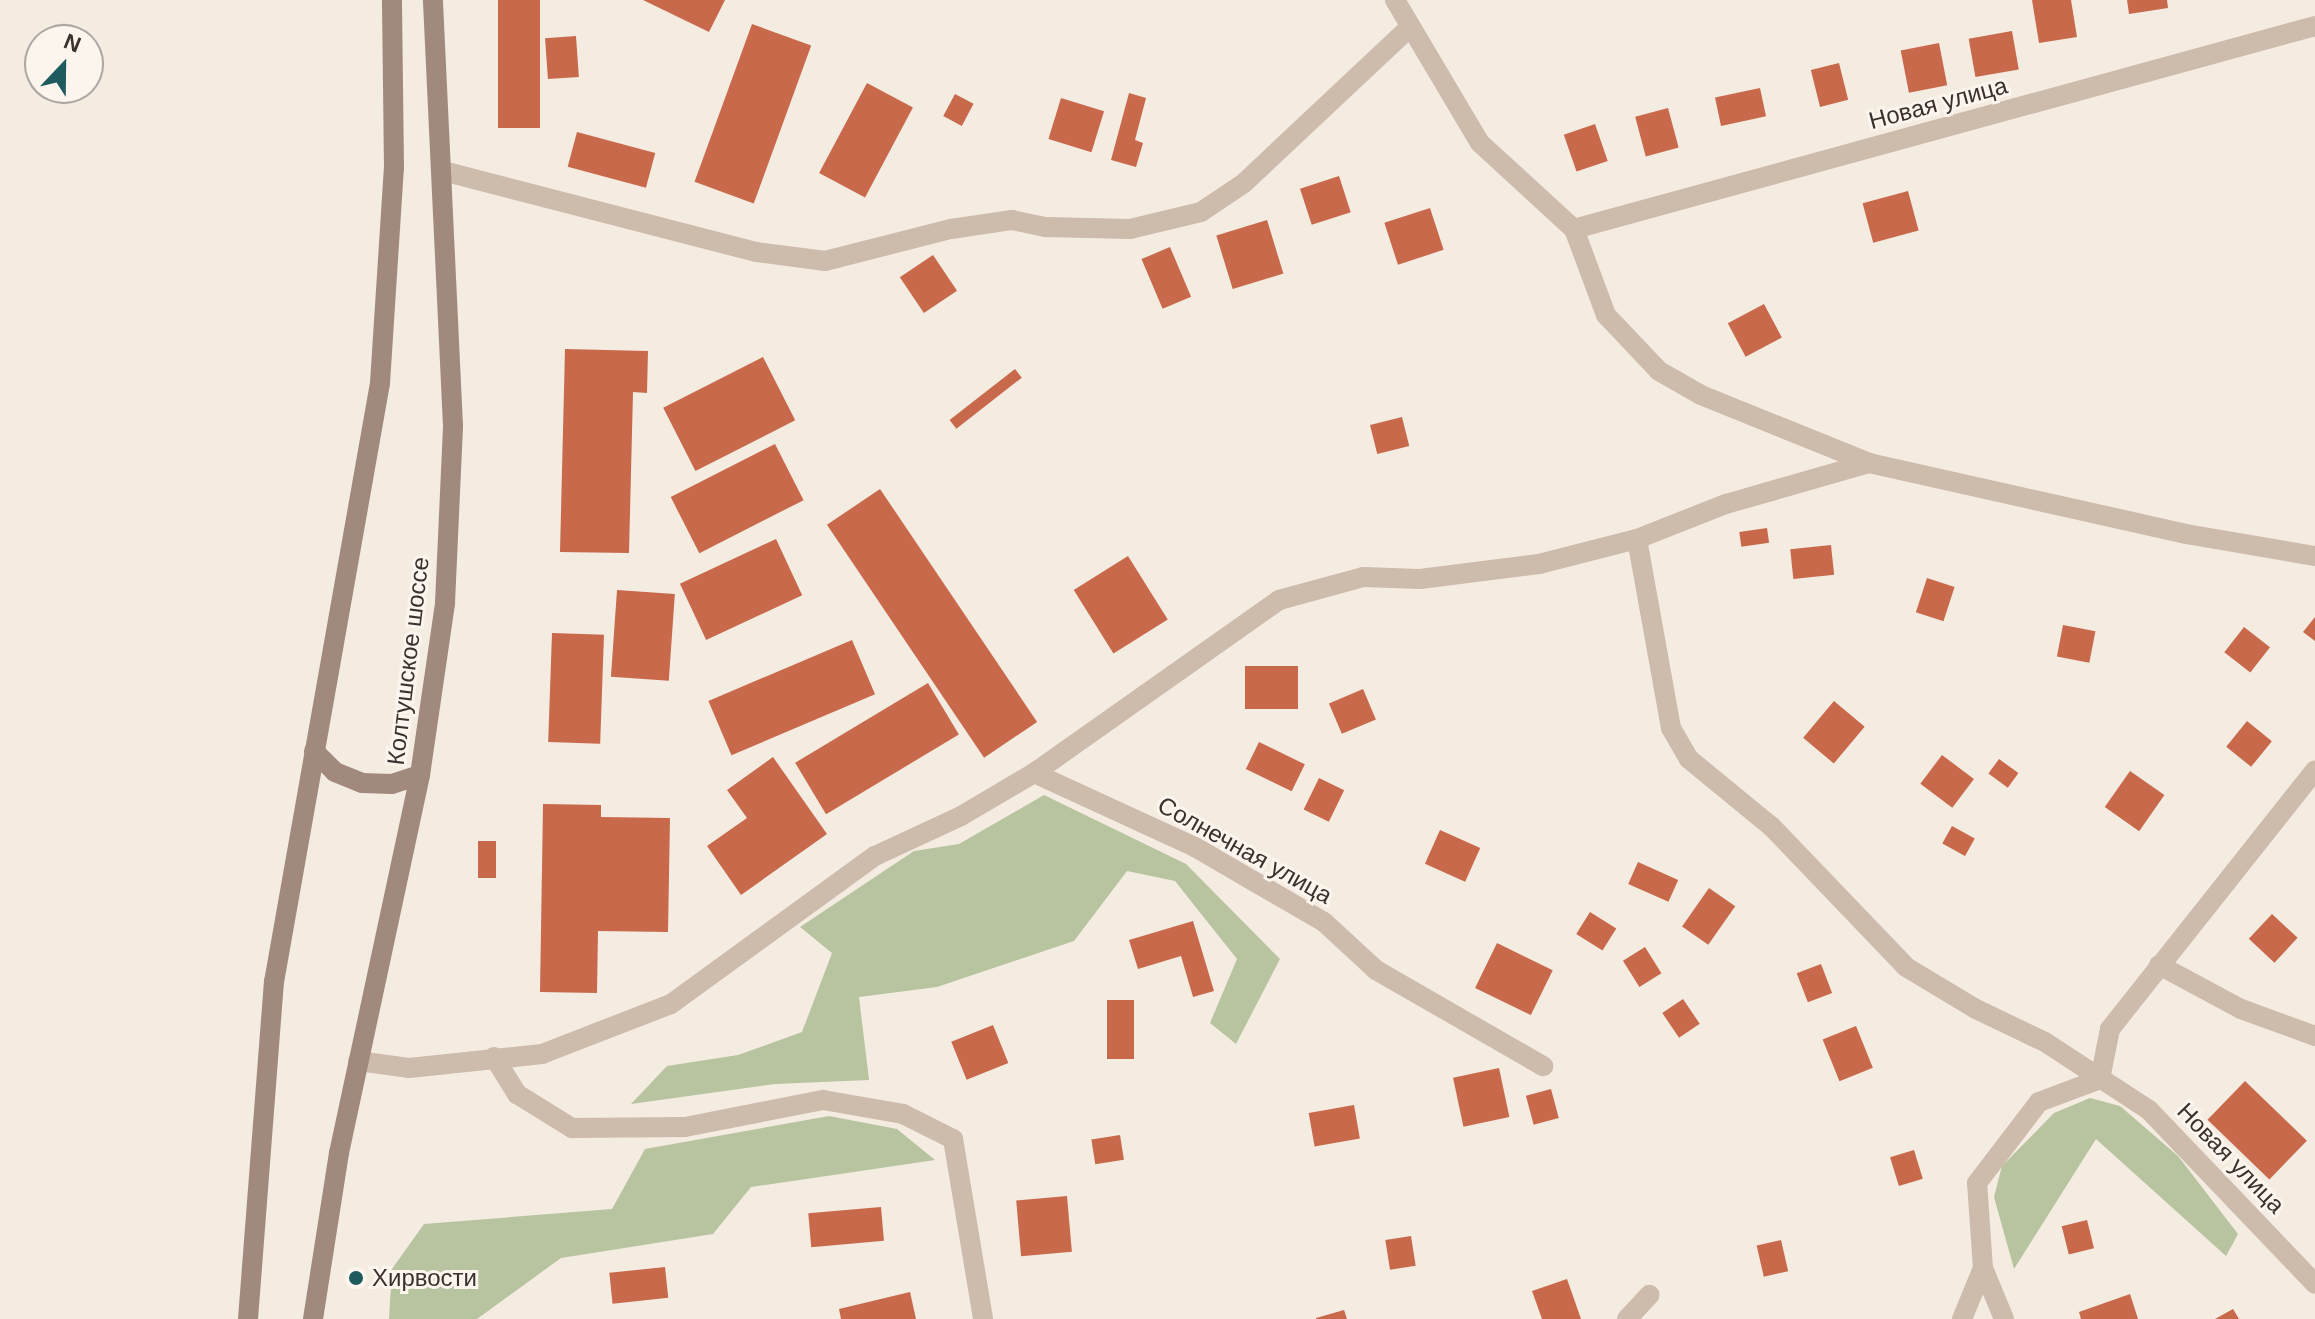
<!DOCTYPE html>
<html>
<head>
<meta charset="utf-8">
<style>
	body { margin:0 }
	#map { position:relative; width:2315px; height:1319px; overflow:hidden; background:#f4ebe1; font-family:Helvetica,sans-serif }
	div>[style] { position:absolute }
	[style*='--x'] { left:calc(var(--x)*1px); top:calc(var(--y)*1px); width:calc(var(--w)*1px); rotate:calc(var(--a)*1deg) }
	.green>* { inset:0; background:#b8c4a0 }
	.building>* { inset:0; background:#c8694b; transform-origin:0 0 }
	.street>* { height:20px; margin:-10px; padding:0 10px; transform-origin:10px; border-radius:10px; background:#cdbbac }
	.secondary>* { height:20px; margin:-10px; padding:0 10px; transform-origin:10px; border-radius:10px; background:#a18a7d }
	.dots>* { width:22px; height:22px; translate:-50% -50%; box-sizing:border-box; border:4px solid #fbf5ee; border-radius:50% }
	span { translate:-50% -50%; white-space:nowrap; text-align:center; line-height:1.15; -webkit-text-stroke:6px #fbf5ee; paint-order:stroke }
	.street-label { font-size:24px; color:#3b302b }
	.poi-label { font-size:24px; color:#3b302b }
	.left { translate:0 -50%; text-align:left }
	.north { position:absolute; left:24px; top:24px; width:80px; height:80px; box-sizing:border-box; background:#fbf5ee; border:2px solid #aea6a0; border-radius:50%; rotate:22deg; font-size:22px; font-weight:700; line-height:32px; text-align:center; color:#3b302b }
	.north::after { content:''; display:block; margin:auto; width:28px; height:36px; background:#1f5a5e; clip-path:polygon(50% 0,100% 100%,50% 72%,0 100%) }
</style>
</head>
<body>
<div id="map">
	<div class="green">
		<i style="clip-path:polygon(1044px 795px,1186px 864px,1280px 959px,1236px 1044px,1210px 1023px,1237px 959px,1175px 881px,1127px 871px,1074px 941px,937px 987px,859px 997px,869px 1080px,775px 1084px,631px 1104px,667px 1066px,738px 1055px,802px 1032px,832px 953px,800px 927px,914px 851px,959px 844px)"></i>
		<i style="clip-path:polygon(2090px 1098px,2120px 1106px,2178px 1156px,2238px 1234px,2226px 1256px,2096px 1139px,2014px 1269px,1994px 1197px,2002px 1166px,2054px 1113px)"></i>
		<i style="clip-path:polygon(829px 1116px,897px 1129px,935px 1160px,751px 1187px,713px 1234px,561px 1258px,477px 1319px,389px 1319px,392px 1269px,424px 1224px,612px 1209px,645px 1149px)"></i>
	</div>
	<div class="building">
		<i style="left:498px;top:0;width:42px;height:128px"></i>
		<i style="clip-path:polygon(643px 0,725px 0,709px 32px)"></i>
		<i style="clip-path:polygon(2032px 0,2071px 0,2077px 37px,2039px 43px)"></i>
		<i style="clip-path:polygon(2127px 0,2167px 0,2168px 8px,2129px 14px)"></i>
		<i style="left:752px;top:24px;width:63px;height:168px;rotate:20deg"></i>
		<i style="left:2012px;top:31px;width:39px;height:44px;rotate:80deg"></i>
		<i style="left:576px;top:36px;width:41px;height:31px;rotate:86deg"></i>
		<i style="left:1939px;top:43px;width:43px;height:39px;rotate:79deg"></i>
		<i style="left:1839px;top:63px;width:38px;height:29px;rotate:76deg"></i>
		<i style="left:867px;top:83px;width:52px;height:102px;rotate:28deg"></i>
		<i style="left:1760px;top:88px;width:29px;height:46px;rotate:78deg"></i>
		<i style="clip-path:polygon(1129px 93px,1146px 98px,1135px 140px,1143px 143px,1136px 167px,1111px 160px)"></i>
		<i style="left:955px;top:94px;width:21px;height:25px;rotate:28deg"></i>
		<i style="left:1061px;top:98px;width:45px;height:43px;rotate:17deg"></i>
		<i style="left:1668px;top:108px;width:41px;height:34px;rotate:75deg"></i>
		<i style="left:1595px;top:124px;width:39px;height:33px;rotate:71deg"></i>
		<i style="left:577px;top:132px;width:81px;height:36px;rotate:15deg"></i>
		<i style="left:1339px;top:176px;width:38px;height:41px;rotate:72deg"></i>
		<i style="left:1908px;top:191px;width:41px;height:47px;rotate:75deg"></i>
		<i style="left:1430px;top:208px;width:44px;height:48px;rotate:72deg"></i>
		<i style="left:1267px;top:220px;width:56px;height:53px;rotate:73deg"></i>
		<i style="left:1170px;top:247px;width:54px;height:31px;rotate:67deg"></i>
		<i style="left:933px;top:255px;width:43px;height:40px;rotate:56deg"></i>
		<i style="left:1764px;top:304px;width:38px;height:41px;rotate:62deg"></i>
		<i style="clip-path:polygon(565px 349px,648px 351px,647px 393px,633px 392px,629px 553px,560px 552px)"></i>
		<i style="left:763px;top:357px;width:71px;height:112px;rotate:63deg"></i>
		<i style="left:1015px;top:369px;width:11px;height:83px;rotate:52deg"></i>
		<i style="left:1402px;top:417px;width:30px;height:33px;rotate:76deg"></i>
		<i style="left:775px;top:444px;width:63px;height:117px;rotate:63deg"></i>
		<i style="left:880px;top:489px;width:281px;height:64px;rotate:56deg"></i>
		<i style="left:1767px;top:528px;width:15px;height:28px;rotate:82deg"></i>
		<i style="left:776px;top:539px;width:62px;height:106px;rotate:65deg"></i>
		<i style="left:1831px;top:545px;width:30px;height:41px;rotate:84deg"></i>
		<i style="left:1128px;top:556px;width:75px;height:64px;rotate:58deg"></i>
		<i style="left:1927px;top:578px;width:29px;height:36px;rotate:18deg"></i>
		<i style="left:617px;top:590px;width:58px;height:87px;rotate:4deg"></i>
		<i style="clip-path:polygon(2315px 617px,2315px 641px,2303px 632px)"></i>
		<i style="left:2063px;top:625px;width:33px;height:32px;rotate:11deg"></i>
		<i style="left:2244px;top:627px;width:33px;height:32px;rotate:38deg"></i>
		<i style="left:552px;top:633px;width:52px;height:109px;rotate:2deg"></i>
		<i style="left:852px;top:640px;width:59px;height:156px;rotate:67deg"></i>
		<i style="left:1245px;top:666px;width:53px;height:43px"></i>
		<i style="left:928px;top:683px;width:60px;height:155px;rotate:59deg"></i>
		<i style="left:1363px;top:689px;width:33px;height:37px;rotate:67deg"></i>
		<i style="left:1834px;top:701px;width:40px;height:48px;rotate:40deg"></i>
		<i style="left:2247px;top:721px;width:32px;height:33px;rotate:39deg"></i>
		<i style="left:1259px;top:742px;width:51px;height:30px;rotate:26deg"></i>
		<i style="left:1942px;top:755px;width:40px;height:36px;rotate:37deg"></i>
		<i style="clip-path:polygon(773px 757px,827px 834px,741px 895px,707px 846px,747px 818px,727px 790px)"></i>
		<i style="left:1999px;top:759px;width:24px;height:18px;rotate:36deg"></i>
		<i style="left:2130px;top:771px;width:42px;height:44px;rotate:35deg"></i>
		<i style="left:1319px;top:778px;width:28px;height:35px;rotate:26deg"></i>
		<i style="clip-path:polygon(543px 804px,601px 805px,601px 817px,670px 818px,668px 932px,598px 931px,597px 993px,540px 992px)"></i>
		<i style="left:1952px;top:826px;width:26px;height:20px;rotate:29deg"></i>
		<i style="left:1440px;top:830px;width:44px;height:37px;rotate:24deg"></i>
		<i style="left:478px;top:841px;width:18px;height:37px"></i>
		<i style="left:1638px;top:862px;width:44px;height:24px;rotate:24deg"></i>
		<i style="left:1709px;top:888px;width:32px;height:47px;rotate:35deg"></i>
		<i style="left:1590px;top:912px;width:31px;height:26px;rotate:32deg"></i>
		<i style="left:2272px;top:914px;width:35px;height:34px;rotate:43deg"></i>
		<i style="clip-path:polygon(1193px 921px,1214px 991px,1193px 997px,1181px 956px,1138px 969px,1129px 940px)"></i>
		<i style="left:1497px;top:943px;width:62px;height:50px;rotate:26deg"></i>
		<i style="left:1645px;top:947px;width:31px;height:26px;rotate:58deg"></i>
		<i style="left:1821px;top:964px;width:31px;height:26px;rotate:69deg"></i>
		<i style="left:1683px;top:999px;width:30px;height:25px;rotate:56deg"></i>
		<i style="left:1107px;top:1000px;width:27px;height:59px"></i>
		<i style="left:993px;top:1025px;width:41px;height:45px;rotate:68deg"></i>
		<i style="left:1856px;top:1026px;width:45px;height:36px;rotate:68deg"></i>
		<i style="left:1499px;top:1068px;width:50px;height:47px;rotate:78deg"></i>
		<i style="left:2245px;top:1081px;width:86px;height:54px;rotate:44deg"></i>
		<i style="left:1551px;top:1089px;width:30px;height:26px;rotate:75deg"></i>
		<i style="left:1354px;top:1105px;width:34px;height:46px;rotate:80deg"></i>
		<i style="left:1120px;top:1135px;width:25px;height:29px;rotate:81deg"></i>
		<i style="left:1914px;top:1150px;width:30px;height:25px;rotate:73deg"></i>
		<i style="left:1067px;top:1196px;width:56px;height:51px;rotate:85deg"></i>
		<i style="left:881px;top:1207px;width:34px;height:73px;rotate:85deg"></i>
		<i style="left:2087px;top:1220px;width:29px;height:26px;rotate:76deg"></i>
		<i style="left:1411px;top:1236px;width:30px;height:26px;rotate:81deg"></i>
		<i style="left:1781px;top:1240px;width:32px;height:25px;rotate:77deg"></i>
		<i style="left:665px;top:1267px;width:31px;height:56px;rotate:84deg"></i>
		<i style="clip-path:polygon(1567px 1279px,1581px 1319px,1542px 1319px,1532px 1291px)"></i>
		<i style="clip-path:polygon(910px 1292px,916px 1319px,841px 1319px,839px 1309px)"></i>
		<i style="clip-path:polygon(2130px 1294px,2138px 1319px,2081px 1319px,2079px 1312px)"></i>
		<i style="clip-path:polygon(2233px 1309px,2239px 1319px,2215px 1319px)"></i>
		<i style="clip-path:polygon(1344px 1310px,1347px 1319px,1316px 1319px,1316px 1318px)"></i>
	</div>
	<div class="street">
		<i style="--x:1395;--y:0;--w:166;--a:59.3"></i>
		<i style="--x:1480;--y:143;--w:127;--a:42.5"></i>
		<i style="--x:1574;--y:229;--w:92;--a:69.6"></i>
		<i style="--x:1606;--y:315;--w:77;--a:46.6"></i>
		<i style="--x:1659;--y:371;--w:48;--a:29.7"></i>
		<i style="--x:1701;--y:395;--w:181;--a:22"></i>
		<i style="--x:1869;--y:463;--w:325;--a:12.6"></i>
		<i style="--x:2186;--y:534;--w:131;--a:9.7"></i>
		<i style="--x:443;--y:171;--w:323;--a:14.5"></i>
		<i style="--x:756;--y:252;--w:70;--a:7.4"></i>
		<i style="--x:825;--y:261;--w:130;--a:-14.3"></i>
		<i style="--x:951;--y:229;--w:62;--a:-8.4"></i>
		<i style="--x:1012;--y:220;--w:35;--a:12"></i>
		<i style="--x:1046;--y:227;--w:84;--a:1.4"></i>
		<i style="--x:1130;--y:229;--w:73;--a:-13.5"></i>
		<i style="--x:1201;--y:212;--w:52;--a:-34"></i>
		<i style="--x:1244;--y:183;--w:226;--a:-43.2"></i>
		<i style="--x:1574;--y:229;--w:768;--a:-15.32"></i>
		<i style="--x:1637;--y:539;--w:192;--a:79.8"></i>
		<i style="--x:1671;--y:728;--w:36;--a:60"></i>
		<i style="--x:1689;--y:759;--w:106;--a:39.3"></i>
		<i style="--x:1771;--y:826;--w:195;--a:46.2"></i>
		<i style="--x:1906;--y:967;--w:82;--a:31"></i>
		<i style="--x:1976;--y:1009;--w:76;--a:25.6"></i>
		<i style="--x:2045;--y:1042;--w:124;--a:33.2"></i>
		<i style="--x:2149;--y:1110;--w:240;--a:46.3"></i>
		<i style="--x:1034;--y:773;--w:177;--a:24.7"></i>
		<i style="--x:1195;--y:847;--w:149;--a:30.2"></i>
		<i style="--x:1324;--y:922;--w:71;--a:42.7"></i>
		<i style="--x:1376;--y:970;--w:193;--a:29.9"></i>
		<i style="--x:2159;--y:965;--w:93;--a:28.2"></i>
		<i style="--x:2241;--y:1009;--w:79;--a:20"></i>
		<i style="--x:494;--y:1057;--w:44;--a:58.1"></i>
		<i style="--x:517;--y:1094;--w:65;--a:31.7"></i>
		<i style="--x:572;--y:1128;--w:113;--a:-0.5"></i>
		<i style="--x:685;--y:1127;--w:141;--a:-11.1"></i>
		<i style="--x:823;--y:1100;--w:81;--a:9.9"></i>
		<i style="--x:903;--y:1114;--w:56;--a:26.6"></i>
		<i style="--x:953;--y:1139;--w:182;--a:80.5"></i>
		<i style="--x:358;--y:1061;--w:51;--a:7.8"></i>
		<i style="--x:409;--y:1068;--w:134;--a:-6"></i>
		<i style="--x:542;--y:1054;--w:138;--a:-21.2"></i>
		<i style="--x:671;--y:1004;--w:252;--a:-36"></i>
		<i style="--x:875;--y:856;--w:95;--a:-24.9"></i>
		<i style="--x:961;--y:816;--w:85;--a:-30.5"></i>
		<i style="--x:1034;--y:773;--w:300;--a:-35.2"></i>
		<i style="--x:1279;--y:600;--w:87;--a:-15.3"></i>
		<i style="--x:1363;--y:577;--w:57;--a:2"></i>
		<i style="--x:1420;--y:579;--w:120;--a:-7.2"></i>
		<i style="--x:1539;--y:564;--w:101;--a:-14.3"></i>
		<i style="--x:1637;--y:539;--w:96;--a:-21.5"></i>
		<i style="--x:1726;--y:504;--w:149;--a:-16"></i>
		<i style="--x:2100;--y:1079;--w:51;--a:-78.7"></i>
		<i style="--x:2110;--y:1029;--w:330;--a:-51.6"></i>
		<i style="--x:1983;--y:1268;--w:55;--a:67.6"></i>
		<i style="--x:1627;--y:1319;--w:33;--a:-47"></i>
		<i style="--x:1962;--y:1319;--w:55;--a:-67.6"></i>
		<i style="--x:1983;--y:1268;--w:85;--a:-94"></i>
		<i style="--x:1977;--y:1183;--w:102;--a:-52.6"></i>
		<i style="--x:2039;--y:1102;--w:65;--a:-20.7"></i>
	</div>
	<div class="secondary">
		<i style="--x:314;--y:751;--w:30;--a:45"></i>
		<i style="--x:335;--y:772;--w:29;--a:22"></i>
		<i style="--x:362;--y:783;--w:30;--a:2"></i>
		<i style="--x:392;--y:784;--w:29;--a:-18"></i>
		<i style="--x:248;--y:1319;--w:338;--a:-85.6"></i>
		<i style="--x:274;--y:982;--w:608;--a:-79.96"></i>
		<i style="--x:380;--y:383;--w:215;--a:-86.3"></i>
		<i style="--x:394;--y:168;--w:168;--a:-90.7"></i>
		<i style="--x:313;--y:1319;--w:168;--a:-81.1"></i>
		<i style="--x:339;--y:1153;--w:387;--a:-77.9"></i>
		<i style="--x:420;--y:775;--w:174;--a:-81.7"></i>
		<i style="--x:445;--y:603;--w:177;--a:-87.4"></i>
		<i style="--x:453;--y:426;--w:426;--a:-92.7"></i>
	</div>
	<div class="dots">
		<i style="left:356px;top:1278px;background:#1f5a5e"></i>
	</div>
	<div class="street-label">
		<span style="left:1938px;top:103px;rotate:-15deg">Новая улица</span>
		<span style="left:408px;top:661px;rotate:-83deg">Колтушское шоссе</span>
		<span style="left:1245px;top:850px;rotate:29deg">Солнечная улица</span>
		<span style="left:2231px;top:1158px;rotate:46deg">Новая улица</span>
	</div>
	<div class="poi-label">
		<span class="left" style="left:372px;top:1278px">Хирвости</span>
	</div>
	<div class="north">N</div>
</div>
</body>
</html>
